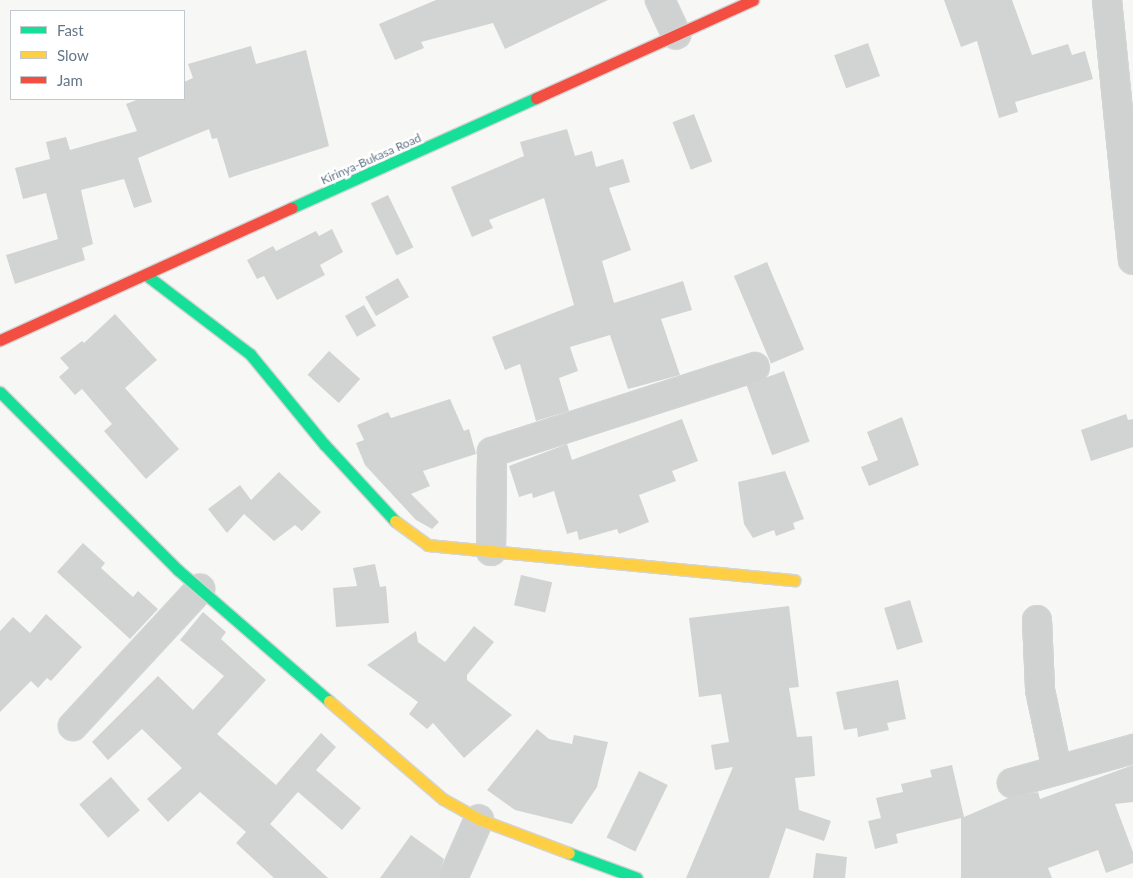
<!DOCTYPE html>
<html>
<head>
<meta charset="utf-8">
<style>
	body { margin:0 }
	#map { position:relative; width:1133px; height:878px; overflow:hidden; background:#f7f7f5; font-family:Lato,sans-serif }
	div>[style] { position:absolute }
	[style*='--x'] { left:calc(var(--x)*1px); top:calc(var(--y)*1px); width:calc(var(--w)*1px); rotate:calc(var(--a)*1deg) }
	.building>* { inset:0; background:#d2d3d3; transform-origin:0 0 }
	.roads { filter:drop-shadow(1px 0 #d2d4d5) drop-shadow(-1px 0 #d2d4d5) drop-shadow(0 1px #d2d4d5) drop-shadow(0 -1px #d2d4d5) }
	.street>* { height:28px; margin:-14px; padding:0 14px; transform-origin:14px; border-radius:14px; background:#d0d2d2 }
	.fast>* { height:11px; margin:-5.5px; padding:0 5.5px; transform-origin:5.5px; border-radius:5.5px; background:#16e098 }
	.slow>* { height:11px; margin:-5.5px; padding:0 5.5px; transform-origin:5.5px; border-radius:5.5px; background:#ffcf43 }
	.jam>* { height:11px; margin:-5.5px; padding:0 5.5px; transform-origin:5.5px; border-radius:5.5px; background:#f24e42 }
	span { translate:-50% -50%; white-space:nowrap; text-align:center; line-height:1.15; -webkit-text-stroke:5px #fff; paint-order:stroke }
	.street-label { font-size:12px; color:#647788 }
	.legend { position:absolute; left:10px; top:10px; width:175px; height:90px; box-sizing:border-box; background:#fff; border:1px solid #c1c9cf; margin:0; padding:6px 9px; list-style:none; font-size:15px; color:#647788 }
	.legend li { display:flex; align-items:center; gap:10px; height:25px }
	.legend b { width:25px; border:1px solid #c1c9cf }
</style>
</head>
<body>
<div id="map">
	<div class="building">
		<i style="clip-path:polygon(436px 0,608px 0,505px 49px,493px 23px,421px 42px,424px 48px,395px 60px,379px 24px)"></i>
		<i style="clip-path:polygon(944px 0,1012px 0,1032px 55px,1068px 44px,1072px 55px,1085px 51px,1093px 79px,1015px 102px,1018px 112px,999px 118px,977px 41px,961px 47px)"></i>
		<i style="left:868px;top:43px;width:35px;height:36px;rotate:70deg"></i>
		<i style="clip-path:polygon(251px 46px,256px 64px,306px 50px,329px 146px,229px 178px,217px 138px,212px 139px,209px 129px,138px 158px,152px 202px,134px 208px,124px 179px,81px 190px,93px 244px,82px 248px,85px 260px,15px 284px,6px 255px,58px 239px,46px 193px,23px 199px,15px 168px,50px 159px,46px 142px,66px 137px,70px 150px,137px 131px,126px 104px,139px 99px,184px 99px,184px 82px,193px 78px,188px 64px)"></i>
		<i style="left:694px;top:114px;width:51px;height:23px;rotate:69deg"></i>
		<i style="clip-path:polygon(567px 129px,575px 156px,592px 151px,596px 167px,623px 159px,630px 182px,609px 188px,631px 250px,602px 261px,614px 303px,683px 281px,692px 310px,661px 319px,680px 375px,628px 389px,610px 335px,570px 347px,578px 371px,559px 378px,569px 411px,536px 421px,520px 364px,505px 370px,492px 337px,574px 305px,544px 198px,489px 220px,493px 228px,472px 237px,451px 187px,524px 156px,520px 142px)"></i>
		<i style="left:388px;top:195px;width:58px;height:19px;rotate:64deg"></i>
		<i style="clip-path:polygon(332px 229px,343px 252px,320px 265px,325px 275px,277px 300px,264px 276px,257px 279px,247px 260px,273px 246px,276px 251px,316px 231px,319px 236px)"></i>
		<i style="left:767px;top:262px;width:95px;height:36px;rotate:67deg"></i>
		<i style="left:398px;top:278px;width:22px;height:38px;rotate:60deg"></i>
		<i style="left:364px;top:305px;width:24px;height:22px;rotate:60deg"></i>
		<i style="clip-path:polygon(115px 314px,157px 360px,125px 388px,179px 449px,146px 479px,104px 431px,112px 424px,82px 389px,75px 395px,59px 377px,69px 368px,60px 358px,82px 341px,84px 343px)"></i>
		<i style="left:329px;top:351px;width:42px;height:32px;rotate:42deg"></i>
		<i style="left:784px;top:371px;width:75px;height:40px;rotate:70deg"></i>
		<i style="clip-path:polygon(450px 399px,464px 431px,469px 429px,476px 454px,423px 471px,430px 486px,411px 494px,439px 522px,432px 529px,416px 520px,365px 465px,356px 443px,364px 440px,357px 425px,388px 412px,391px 418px)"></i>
		<i style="clip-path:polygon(1126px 414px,1128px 420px,1133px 419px,1133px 447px,1091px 461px,1081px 430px)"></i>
		<i style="clip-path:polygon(902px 417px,919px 465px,869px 486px,861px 467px,878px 460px,867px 432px)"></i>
		<i style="clip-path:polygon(682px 419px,698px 461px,672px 471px,676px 481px,639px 495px,649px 522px,619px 534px,617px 529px,579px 540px,577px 531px,567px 534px,554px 491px,533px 498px,532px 493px,519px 497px,509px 466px,567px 444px,572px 460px)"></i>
		<i style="clip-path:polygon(785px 471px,804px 519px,793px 523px,795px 529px,776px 536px,774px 530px,753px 538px,744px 524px,738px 482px)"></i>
		<i style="clip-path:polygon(279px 472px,321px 512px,302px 531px,295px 525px,274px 541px,244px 514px,227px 533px,208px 509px,240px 485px,251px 500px)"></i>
		<i style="clip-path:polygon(83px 543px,105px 563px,101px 568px,133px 597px,138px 591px,158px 609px,130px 639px,57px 572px)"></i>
		<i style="clip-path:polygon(375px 564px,380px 587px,386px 586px,389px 623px,336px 627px,333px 588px,357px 586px,353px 568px)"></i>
		<i style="left:521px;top:575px;width:32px;height:31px;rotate:13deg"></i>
		<i style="left:910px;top:600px;width:44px;height:27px;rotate:73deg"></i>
		<i style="clip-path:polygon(789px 606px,799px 687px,789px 688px,797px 737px,812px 736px,815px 776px,795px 778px,799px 810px,831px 821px,824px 841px,786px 828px,769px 878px,686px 878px,733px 767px,715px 770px,711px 745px,729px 742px,721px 694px,699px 697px,689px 618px)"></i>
		<i style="clip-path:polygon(203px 612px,226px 632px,221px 639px,266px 680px,217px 734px,276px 785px,321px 733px,336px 747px,316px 770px,361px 808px,342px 830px,298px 792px,270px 824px,328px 878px,274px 878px,236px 843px,246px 832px,200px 792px,168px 822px,147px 799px,182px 768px,142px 729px,108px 760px,92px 742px,158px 676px,193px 710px,224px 676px,180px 640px)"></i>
		<i style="clip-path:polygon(46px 614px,82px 647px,51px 681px,47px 678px,38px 688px,31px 681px,0 712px,0 631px,13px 617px,30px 633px)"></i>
		<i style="clip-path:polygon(474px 626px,494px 642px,467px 675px,467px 680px,512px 715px,464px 758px,433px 723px,427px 729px,409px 714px,418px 702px,367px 665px,416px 631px,418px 642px,445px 662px)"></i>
		<i style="clip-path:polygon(898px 680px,906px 719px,887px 723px,889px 730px,858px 737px,857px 728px,844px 730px,836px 692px)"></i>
		<i style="clip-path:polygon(537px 729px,549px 739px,572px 744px,574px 735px,608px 742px,597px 787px,572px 824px,515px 810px,487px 790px)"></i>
		<i style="clip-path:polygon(952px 765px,964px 817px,1008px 798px,1038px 792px,1040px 799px,1133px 765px,1133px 802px,1115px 804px,1133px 852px,1133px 863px,1106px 873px,1098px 850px,1048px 868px,1052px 878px,961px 878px,961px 818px,896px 834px,898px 843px,875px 849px,868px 821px,881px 818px,876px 798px,903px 792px,901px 784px,932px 777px,930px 770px)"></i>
		<i style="left:639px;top:771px;width:32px;height:74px;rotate:26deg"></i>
		<i style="left:111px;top:777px;width:44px;height:42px;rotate:49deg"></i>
		<i style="clip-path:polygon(411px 835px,444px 859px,438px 878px,380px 878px)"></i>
		<i style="clip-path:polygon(816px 853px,847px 857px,845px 878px,813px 878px)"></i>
	</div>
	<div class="roads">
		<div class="street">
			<i style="--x:660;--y:0;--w:38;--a:65"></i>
			<i style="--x:1107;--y:0;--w:261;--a:84.3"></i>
			<i style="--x:491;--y:551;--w:99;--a:-89.4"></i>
			<i style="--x:492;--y:452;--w:276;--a:-17.9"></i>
			<i style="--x:1037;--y:620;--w:70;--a:87.5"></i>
			<i style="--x:1040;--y:690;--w:82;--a:78"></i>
			<i style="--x:73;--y:726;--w:187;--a:-47.2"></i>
			<i style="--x:1012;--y:783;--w:126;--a:-15.7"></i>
			<i style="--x:453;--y:878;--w:64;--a:-66.2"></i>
		</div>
		<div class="fast">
			<i style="--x:291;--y:208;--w:269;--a:-24.2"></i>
			<i style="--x:146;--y:275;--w:131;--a:37.2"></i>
			<i style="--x:250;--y:354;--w:117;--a:50.6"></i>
			<i style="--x:324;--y:444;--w:105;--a:47.3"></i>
			<i style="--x:0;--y:392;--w:252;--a:45"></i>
			<i style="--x:178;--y:570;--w:200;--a:40.9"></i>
			<i style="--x:569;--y:853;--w:72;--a:20.2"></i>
		</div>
		<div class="slow">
			<i style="--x:395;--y:521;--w:41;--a:36"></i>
			<i style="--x:428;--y:545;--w:368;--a:5.5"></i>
			<i style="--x:329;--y:701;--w:150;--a:40.7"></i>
			<i style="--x:443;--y:799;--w:41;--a:29.1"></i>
			<i style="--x:479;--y:819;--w:96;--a:20.7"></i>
		</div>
		<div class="jam">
			<i style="--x:536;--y:98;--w:238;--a:-24.3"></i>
			<i style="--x:0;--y:340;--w:320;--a:-24.4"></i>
		</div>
	</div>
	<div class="street-label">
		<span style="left:371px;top:159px;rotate:-24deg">Kirinya-Bukasa Road</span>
	</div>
	<ul class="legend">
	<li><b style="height:6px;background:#16e098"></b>Fast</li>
	<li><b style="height:6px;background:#ffcf43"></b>Slow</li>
	<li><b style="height:6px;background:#f24e42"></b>Jam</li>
	</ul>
</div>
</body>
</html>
